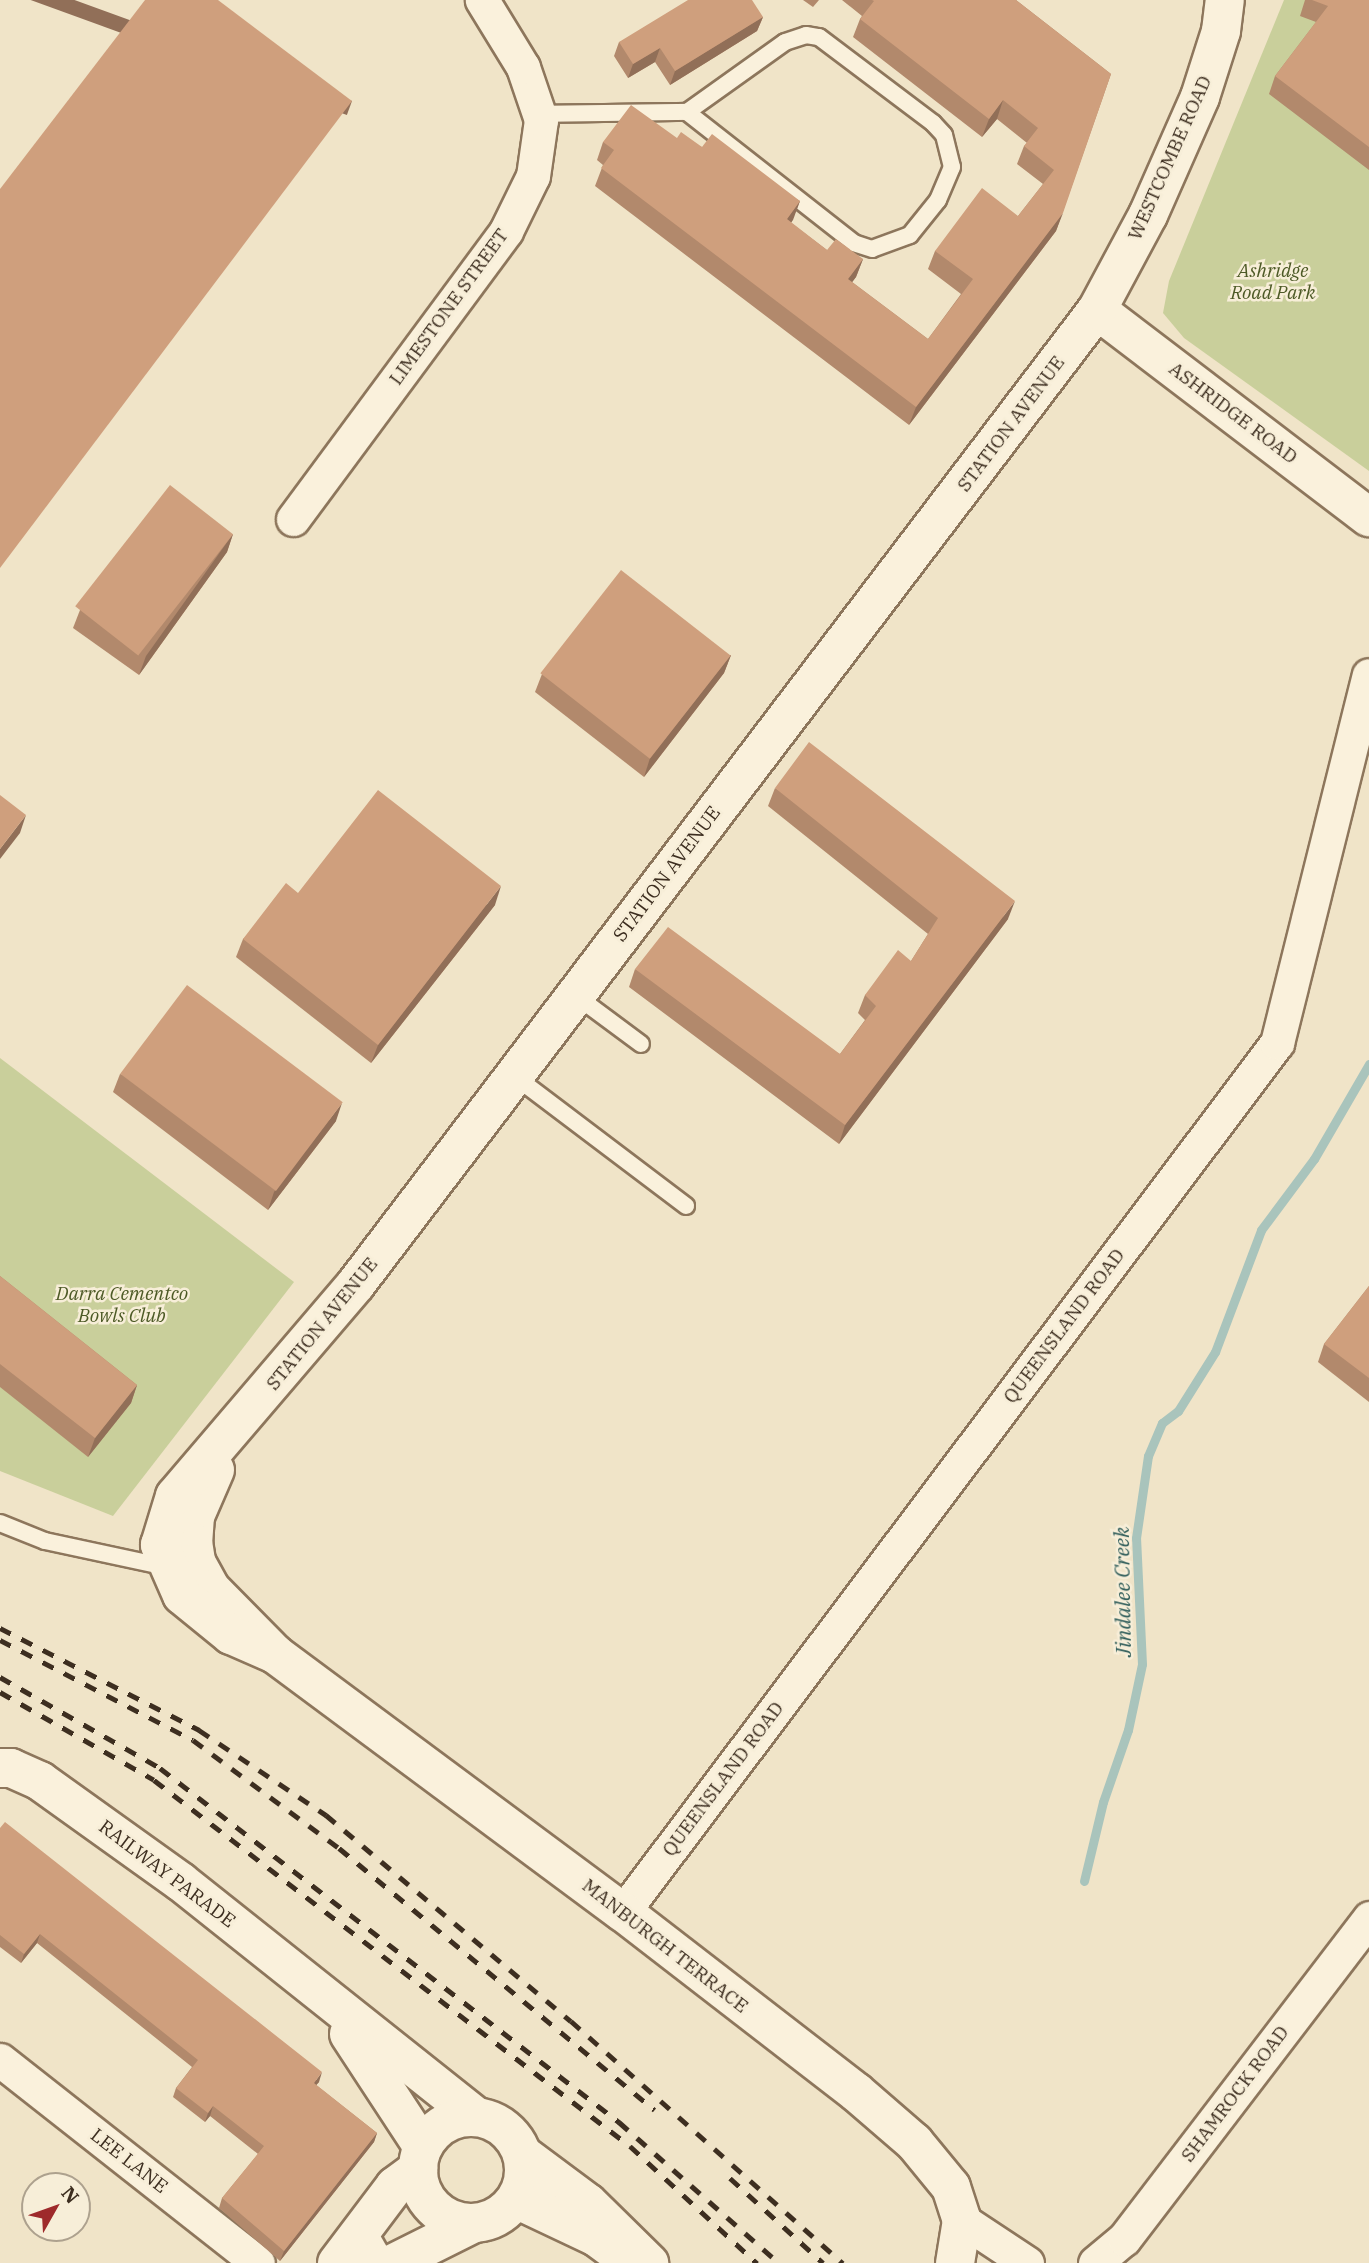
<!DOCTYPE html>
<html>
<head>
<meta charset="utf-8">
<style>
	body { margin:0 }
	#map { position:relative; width:1369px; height:2263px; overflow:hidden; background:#f0e4c8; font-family:"IBM Plex Serif",serif }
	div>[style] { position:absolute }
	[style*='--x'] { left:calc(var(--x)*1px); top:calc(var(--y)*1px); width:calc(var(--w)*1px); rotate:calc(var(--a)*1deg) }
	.green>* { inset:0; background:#c9cf9b }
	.stream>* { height:9px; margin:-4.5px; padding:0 4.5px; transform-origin:4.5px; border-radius:4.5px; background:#a9c4bc }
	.roads { filter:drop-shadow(2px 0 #8d765c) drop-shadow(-2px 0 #8d765c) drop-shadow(0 2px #8d765c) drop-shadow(0 -2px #8d765c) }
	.lane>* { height:16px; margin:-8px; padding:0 8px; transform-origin:8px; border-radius:8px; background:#faf1dc }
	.street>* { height:33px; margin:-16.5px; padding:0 16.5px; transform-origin:16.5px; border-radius:16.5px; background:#faf1dc }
	.secondary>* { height:38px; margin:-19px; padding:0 19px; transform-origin:19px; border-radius:19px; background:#faf1dc }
	.secondary>.ring { margin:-19px; padding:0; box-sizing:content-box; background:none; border:38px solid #faf1dc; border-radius:50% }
	.rail>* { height:5px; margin-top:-2.5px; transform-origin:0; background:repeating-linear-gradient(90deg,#3d2e20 0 12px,transparent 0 24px) }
	.wall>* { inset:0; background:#b2896c }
	.shaded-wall>* { inset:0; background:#916f58; transform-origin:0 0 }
	.building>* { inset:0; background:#cf9f7d; transform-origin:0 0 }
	span { translate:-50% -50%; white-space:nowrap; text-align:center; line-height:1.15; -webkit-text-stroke:5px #f7eed8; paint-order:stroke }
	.street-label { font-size:19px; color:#3d2e20 }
	.park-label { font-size:19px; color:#4d5a26; font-style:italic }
	.water-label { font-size:21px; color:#2f5d5a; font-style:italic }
	.north { position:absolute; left:21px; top:2172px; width:70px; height:70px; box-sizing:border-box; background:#f7eed8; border:2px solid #ada18e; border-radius:50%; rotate:50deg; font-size:19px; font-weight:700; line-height:28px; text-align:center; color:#3d2e20 }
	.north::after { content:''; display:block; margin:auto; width:24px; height:32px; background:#9e2a2b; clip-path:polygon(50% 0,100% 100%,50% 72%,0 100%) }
</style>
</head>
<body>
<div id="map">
	<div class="green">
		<i style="clip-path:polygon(1284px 0,1369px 0,1369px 471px,1184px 338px,1163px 313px,1169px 281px)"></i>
		<i style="clip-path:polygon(0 1058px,294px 1282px,113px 1516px,0 1471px)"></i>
	</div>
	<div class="stream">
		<i style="--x:1084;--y:1881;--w:81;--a:-76.5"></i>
		<i style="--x:1103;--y:1802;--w:76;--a:-70.9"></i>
		<i style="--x:1128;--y:1730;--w:67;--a:-78"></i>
		<i style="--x:1142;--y:1664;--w:126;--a:-92.7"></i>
		<i style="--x:1136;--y:1538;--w:83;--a:-81.7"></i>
		<i style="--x:1148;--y:1456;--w:36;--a:-67"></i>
		<i style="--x:1162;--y:1423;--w:20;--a:-37"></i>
		<i style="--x:1178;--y:1411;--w:70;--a:-57.9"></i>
		<i style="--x:1215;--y:1352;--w:130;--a:-69.3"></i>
		<i style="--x:1261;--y:1230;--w:89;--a:-53.3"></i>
		<i style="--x:1314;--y:1159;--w:110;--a:-59.9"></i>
	</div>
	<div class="roads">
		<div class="lane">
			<i style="--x:539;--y:114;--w:148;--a:-0.8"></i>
			<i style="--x:687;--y:112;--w:120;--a:-35.5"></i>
			<i style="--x:785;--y:42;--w:22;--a:-18"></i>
			<i style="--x:806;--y:35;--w:13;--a:9"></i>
			<i style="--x:819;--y:37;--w:143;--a:37"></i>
			<i style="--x:933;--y:123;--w:16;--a:47"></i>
			<i style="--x:944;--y:135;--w:33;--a:76"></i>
			<i style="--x:952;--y:167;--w:36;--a:113"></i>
			<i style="--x:938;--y:200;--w:45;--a:128.7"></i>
			<i style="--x:910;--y:235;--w:40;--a:159.8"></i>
			<i style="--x:872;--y:249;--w:19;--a:-162"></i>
			<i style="--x:854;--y:243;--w:212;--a:-141.9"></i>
			<i style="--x:575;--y:995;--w:82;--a:36.6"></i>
			<i style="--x:513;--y:1075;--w:217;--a:37.1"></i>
			<i style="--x:0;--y:1523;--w:48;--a:21.8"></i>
			<i style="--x:45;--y:1541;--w:124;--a:12.1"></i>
		</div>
		<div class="street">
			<i style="--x:293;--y:519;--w:358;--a:-53.5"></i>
			<i style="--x:506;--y:231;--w:61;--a:-63.9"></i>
			<i style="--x:533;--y:176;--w:57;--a:-81.9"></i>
			<i style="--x:541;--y:120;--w:56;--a:-108.8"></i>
			<i style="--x:523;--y:67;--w:79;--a:-121.5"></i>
			<i style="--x:623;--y:1912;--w:1088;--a:-53.04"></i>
			<i style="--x:1277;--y:1043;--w:379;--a:-76"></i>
			<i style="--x:0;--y:2060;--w:328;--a:38.2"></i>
			<i style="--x:962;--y:2220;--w:78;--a:33.5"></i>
			<i style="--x:359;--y:2232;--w:36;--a:60"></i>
			<i style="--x:1095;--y:2263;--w:38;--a:-40"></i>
			<i style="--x:1124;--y:2239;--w:404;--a:-52.6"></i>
		</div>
		<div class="secondary">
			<i style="--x:1097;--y:310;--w:342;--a:37.3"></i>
			<i style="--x:215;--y:1470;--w:50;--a:113.5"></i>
			<i style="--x:195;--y:1516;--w:26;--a:94"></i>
			<i style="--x:193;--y:1542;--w:20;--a:81"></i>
			<i style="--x:196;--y:1562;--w:31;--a:61"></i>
			<i style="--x:211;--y:1589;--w:91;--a:45.4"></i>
			<i style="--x:275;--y:1654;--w:433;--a:36.6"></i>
			<i style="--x:623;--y:1912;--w:294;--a:37.7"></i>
			<i style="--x:856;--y:2092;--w:77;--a:40.8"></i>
			<i style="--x:914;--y:2142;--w:58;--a:50.6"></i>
			<i style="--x:951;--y:2187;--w:35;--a:72"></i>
			<i style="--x:962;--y:2220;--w:44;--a:99.2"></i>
			<i style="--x:275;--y:1654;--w:48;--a:-156.6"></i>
			<i style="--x:231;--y:1635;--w:63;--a:-140.8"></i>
			<i style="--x:182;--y:1595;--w:55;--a:-113.7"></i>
			<i style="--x:160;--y:1545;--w:51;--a:-73"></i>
			<i style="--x:175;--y:1496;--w:279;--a:-49.5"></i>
			<i style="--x:356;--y:1284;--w:1224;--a:-52.74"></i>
			<i style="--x:1097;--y:310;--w:108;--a:-61.8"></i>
			<i style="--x:1148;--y:215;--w:129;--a:-66.2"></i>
			<i style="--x:1200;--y:97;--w:69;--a:-72.3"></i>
			<i style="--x:1221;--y:31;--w:31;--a:-83"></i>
			<i style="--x:0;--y:1768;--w:11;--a:0"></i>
			<i style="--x:11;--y:1768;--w:32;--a:24"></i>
			<i style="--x:40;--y:1781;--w:173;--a:35.6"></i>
			<i style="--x:181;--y:1882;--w:377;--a:38.5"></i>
			<i style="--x:349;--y:2034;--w:135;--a:56.8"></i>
			<i class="ring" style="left:418px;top:2117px;width:68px;height:68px"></i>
			<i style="--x:522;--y:2154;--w:82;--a:36.6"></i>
			<i style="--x:588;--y:2203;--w:86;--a:44.5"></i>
			<i style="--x:516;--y:2199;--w:89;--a:25.4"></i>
			<i style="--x:596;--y:2237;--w:24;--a:36"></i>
			<i style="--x:337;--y:2263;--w:96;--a:-53"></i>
			<i style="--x:395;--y:2186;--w:29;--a:-36"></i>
			<i style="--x:394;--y:2263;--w:89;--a:-26.6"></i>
		</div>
	</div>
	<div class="rail">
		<i style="--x:0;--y:1628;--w:224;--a:27.1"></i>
		<i style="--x:199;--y:1730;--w:153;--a:33.8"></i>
		<i style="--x:326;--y:1815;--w:320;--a:40.1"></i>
		<i style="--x:571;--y:2021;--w:364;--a:41.7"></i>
		<i style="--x:0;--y:1640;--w:217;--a:27.4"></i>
		<i style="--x:193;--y:1740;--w:182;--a:36.5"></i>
		<i style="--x:339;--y:1848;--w:410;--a:39.7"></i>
		<i style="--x:0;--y:1677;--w:184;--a:29.6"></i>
		<i style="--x:160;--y:1768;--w:580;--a:37.64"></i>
		<i style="--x:619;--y:2122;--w:213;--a:41.4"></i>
		<i style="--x:0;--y:1692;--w:177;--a:29.7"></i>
		<i style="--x:154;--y:1780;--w:600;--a:37.56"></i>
		<i style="--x:630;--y:2146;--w:173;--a:42.7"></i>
		<i style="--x:730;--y:2178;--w:126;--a:42.4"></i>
	</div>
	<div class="wall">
		<i style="clip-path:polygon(803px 0,819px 0,813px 7px)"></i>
		<i style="clip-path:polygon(842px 0,1016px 0,1111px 74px,1056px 231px,909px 425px,595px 186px,603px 165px,597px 160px,603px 142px,677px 138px,702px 147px,800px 201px,791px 223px,827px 250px,863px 259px,856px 277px,852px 282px,928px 339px,961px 294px,928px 269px,935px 251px,1018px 216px,1043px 184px,1017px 164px,1024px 146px,1027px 143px,997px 119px,982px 137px,853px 37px,860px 19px,862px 16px)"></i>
		<i style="clip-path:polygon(1305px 0,1369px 0,1369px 170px,1269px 94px,1275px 76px,1316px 22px,1300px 16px)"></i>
		<i style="clip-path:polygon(763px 17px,757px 31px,670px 85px,655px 62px,628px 78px,614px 56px,619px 42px)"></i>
		<i style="clip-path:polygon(233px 534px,227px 552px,139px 675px,73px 628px,80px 610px)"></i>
		<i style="clip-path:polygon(731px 655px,724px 673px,644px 777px,535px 692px,542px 674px)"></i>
		<i style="clip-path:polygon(775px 788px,1008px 919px,839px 1144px,629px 987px,635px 969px,840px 1054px,865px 1020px,858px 1013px,865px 995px,911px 961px,928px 934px,768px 806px)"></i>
		<i style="clip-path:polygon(298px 893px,495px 905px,371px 1063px,236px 957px,243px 939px)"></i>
		<i style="clip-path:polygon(120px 1074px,336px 1121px,268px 1210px,113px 1092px)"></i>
		<i style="clip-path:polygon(0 1276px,137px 1385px,131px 1403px,88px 1457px,0 1387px)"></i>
		<i style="clip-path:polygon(1369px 1286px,1369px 1402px,1318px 1362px,1324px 1344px)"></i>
		<i style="clip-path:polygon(0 1828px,319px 2082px,316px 2085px,377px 2133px,374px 2142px,280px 2261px,219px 2208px,222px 2198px,258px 2154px,210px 2116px,205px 2122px,173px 2097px,176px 2088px,192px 2067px,37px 1943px,21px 1963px,0 1947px)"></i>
	</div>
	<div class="shaded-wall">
		<i style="clip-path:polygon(763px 17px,757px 31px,670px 85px,675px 71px)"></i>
		<i style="clip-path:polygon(660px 48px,655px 62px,628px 78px,633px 64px)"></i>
		<i style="clip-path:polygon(1003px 100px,997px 119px,982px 137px,989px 119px)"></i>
		<i style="left:352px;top:101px;width:15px;height:585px;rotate:110deg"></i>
		<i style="clip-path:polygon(800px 201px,793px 220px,780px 237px,787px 219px)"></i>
		<i style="clip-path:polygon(1063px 213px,1056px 231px,909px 425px,916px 407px)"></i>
		<i style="clip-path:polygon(863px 259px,856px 277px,841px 297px,848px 279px)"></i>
		<i style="clip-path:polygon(233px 534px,227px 552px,139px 675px,146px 656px)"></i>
		<i style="clip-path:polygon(731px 655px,724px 673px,644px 777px,650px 758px)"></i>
		<i style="clip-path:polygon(26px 815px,20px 833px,0 859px,0 849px)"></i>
		<i style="clip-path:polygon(501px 886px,495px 905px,371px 1063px,378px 1045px)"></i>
		<i style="clip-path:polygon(1015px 901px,1008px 919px,839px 1144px,845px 1125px)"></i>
		<i style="clip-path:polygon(342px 1103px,336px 1121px,268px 1210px,274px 1192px)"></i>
		<i style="clip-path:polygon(137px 1385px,131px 1403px,88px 1457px,95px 1438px)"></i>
		<i style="clip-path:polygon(40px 1934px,37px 1943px,21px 1963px,24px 1954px)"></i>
		<i style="clip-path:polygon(322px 2072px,319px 2082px,310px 2092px,314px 2083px)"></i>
		<i style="clip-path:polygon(213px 2106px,210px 2116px,205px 2122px,208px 2113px)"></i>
		<i style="clip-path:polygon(377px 2133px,374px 2142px,280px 2261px,284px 2251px)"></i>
	</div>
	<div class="building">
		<i style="clip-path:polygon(145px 0,218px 0,352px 101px,0 568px,0 189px)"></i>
		<i style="clip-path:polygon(688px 0,752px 0,763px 17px,675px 71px,660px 48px,633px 64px,619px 42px)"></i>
		<i style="clip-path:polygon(872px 0,1016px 0,1111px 74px,1063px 213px,916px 407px,601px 168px,614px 150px,603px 142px,631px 105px,677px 138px,681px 132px,702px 147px,712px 134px,800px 201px,787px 219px,827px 250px,836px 239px,863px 259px,848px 279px,928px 339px,973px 279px,935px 251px,982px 188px,1018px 216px,1054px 170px,1024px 146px,1038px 128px,1003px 100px,989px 119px,860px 19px,874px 1px)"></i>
		<i style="clip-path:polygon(1312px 0,1369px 0,1369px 147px,1275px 76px,1328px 6px)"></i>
		<i style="left:170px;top:485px;width:80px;height:154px;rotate:38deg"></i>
		<i style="left:621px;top:570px;width:139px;height:131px;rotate:38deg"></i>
		<i style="clip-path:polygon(809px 742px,1015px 901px,845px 1125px,635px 969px,668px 927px,840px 1054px,876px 1006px,865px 995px,898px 950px,911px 961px,938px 918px,775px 788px)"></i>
		<i style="clip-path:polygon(378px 790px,501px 886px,378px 1045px,243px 939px,286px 883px,298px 893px)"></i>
		<i style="clip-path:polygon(0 795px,26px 815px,0 849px)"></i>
		<i style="left:187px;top:985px;width:195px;height:111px;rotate:37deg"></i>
		<i style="clip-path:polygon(0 1276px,137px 1385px,95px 1438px,0 1364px)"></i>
		<i style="clip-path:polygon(1369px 1286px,1369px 1378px,1324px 1344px)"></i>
		<i style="clip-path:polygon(5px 1822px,322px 2072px,314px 2083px,377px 2133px,284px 2251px,222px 2198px,264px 2146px,213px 2106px,208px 2113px,176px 2088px,198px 2060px,40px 1934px,24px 1954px,0 1935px,0 1828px)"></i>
	</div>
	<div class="street-label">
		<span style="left:1170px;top:158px;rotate:-66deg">WESTCOMBE ROAD</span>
		<span style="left:449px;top:307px;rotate:-54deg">LIMESTONE STREET</span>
		<span style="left:1233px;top:413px;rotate:37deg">ASHRIDGE ROAD</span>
		<span style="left:1011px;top:424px;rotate:-53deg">STATION AVENUE</span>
		<span style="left:667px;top:874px;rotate:-53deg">STATION AVENUE</span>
		<span style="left:322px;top:1324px;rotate:-51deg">STATION AVENUE</span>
		<span style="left:1064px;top:1326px;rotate:-53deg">QUEENSLAND ROAD</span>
		<span style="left:723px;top:1779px;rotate:-53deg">QUEENSLAND ROAD</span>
		<span style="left:167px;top:1874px;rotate:37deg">RAILWAY PARADE</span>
		<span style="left:665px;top:1946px;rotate:38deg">MANBURGH TERRACE</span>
		<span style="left:1235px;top:2094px;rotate:-53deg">SHAMROCK ROAD</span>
		<span style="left:129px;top:2161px;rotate:38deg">LEE LANE</span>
	</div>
	<div class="park-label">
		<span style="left:1273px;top:282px">Ashridge<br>Road Park</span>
		<span style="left:122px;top:1305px">Darra Cementco<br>Bowls Club</span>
	</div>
	<div class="water-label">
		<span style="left:1122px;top:1592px;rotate:-91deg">Jindalee Creek</span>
	</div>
	<div class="north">N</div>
</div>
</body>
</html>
